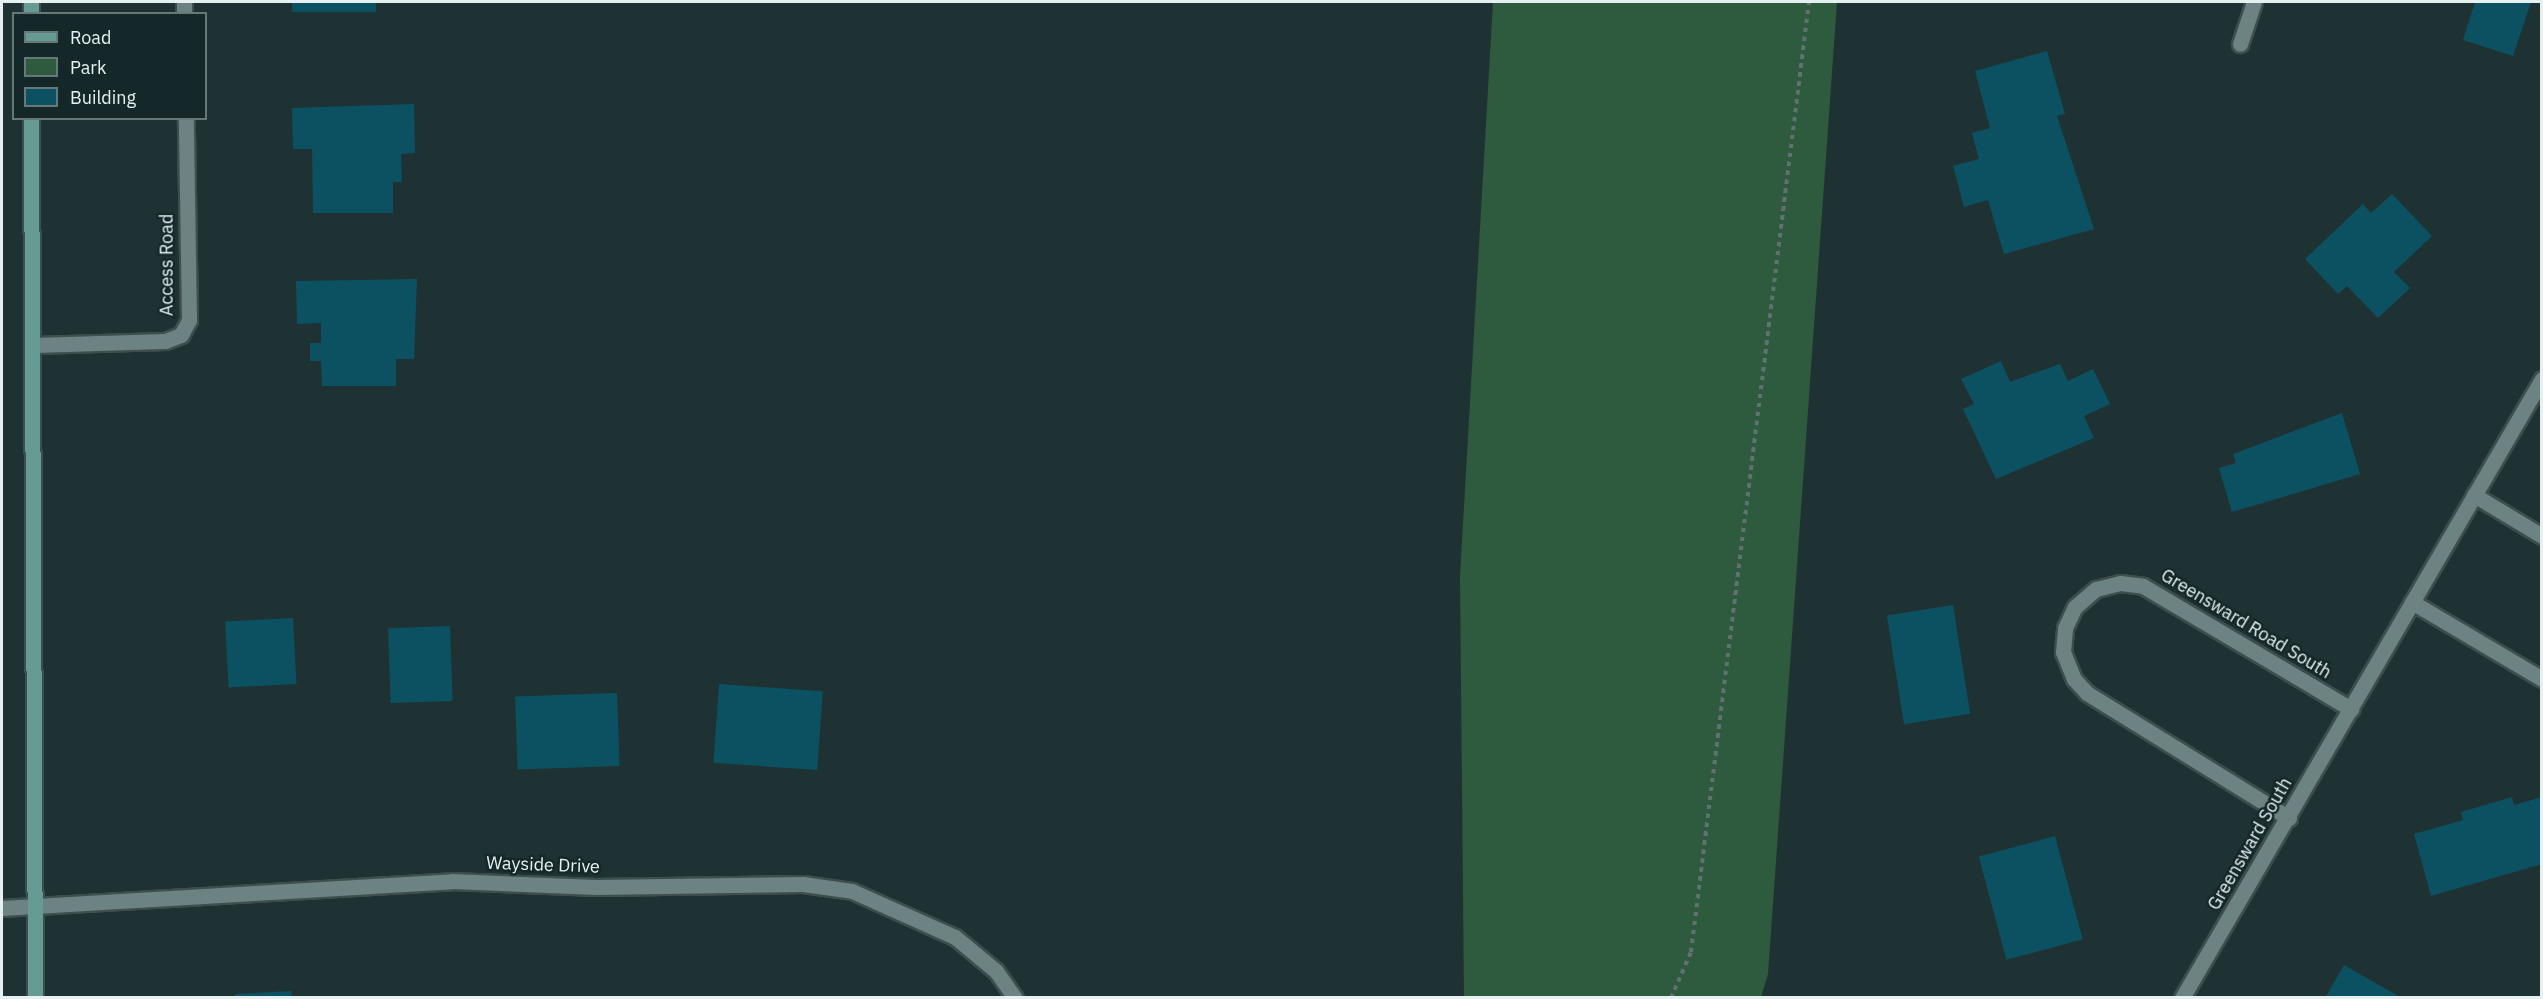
<!DOCTYPE html>
<html>
<head>
<meta charset="utf-8">
<style>
	body { margin:0 }
	#map { position:relative; width:2543px; height:999px; overflow:hidden; background:#1f3233; font-family:"IBM Plex Sans",sans-serif }
	div>[style] { position:absolute }
	[style*='--x'] { left:calc(var(--x)*1px); top:calc(var(--y)*1px); width:calc(var(--w)*1px); rotate:calc(var(--a)*1deg) }
	.green>* { inset:0; background:#2e5a3e }
	.building>* { inset:0; background:#0c5162; transform-origin:0 0 }
	.path>* { height:4px; margin-top:-2px; transform-origin:0; background:repeating-linear-gradient(90deg,#617172 0 4.5px,transparent 0 9px) }
	.roads { filter:drop-shadow(2px 0 #3c4e4e) drop-shadow(-2px 0 #3c4e4e) drop-shadow(0 2px #3c4e4e) drop-shadow(0 -2px #3c4e4e) }
	.minor>* { height:15px; margin:-7.5px; padding:0 7.5px; transform-origin:7.5px; border-radius:7.5px; background:#6d8282 }
	.secondary>* { height:15px; margin:-7.5px; padding:0 7.5px; transform-origin:7.5px; border-radius:7.5px; background:#669b93 }
	span { translate:-50% -50%; white-space:nowrap; text-align:center; line-height:1.15; -webkit-text-stroke:5px #152829; paint-order:stroke }
	.street-label { font-size:18px; color:#e5f1f1 }
	.frame { position:absolute; inset:0; border:3px solid #e5f1f1; pointer-events:none }
	.legend { position:absolute; left:12px; top:12px; width:195px; height:108px; box-sizing:border-box; background:#152829; border:2px solid #687879; margin:0; padding:8px 10px; list-style:none; font-size:18px; color:#e5f1f1 }
	.legend li { display:flex; align-items:center; gap:12px; height:30px }
	.legend b { width:30px; border:2px solid #687879 }
</style>
</head>
<body>
<div id="map">
	<div class="green">
		<i style="clip-path:polygon(1493px 2px,1837px 2px,1768px 974px,1761px 997px,1464px 997px,1460px 576px)"></i>
	</div>
	<div class="building">
		<i style="left:292px;top:2px;width:84px;height:10px"></i>
		<i style="clip-path:polygon(2475px 2px,2531px 2px,2513px 56px,2463px 40px)"></i>
		<i style="clip-path:polygon(2047px 51px,2065px 114px,2057px 116px,2094px 229px,2004px 254px,1988px 200px,1964px 207px,1953px 166px,1979px 159px,1972px 133px,1990px 128px,1975px 71px)"></i>
		<i style="clip-path:polygon(414px 104px,415px 153px,401px 154px,402px 182px,393px 182px,393px 213px,313px 213px,312px 149px,293px 149px,292px 108px)"></i>
		<i style="clip-path:polygon(2392px 194px,2432px 236px,2394px 272px,2410px 288px,2378px 318px,2347px 286px,2338px 294px,2305px 259px,2363px 204px,2371px 213px)"></i>
		<i style="clip-path:polygon(417px 279px,414px 359px,396px 359px,396px 386px,322px 386px,321px 361px,310px 361px,310px 343px,321px 343px,321px 323px,297px 324px,296px 281px)"></i>
		<i style="clip-path:polygon(2001px 361px,2010px 382px,2060px 364px,2068px 381px,2093px 369px,2110px 404px,2084px 416px,2094px 438px,1996px 479px,1963px 409px,1974px 404px,1961px 379px)"></i>
		<i style="clip-path:polygon(2342px 413px,2360px 474px,2232px 512px,2219px 468px,2236px 463px,2233px 454px)"></i>
		<i style="left:1953px;top:605px;width:110px;height:67px;rotate:81deg"></i>
		<i style="left:293px;top:618px;width:66px;height:68px;rotate:87deg"></i>
		<i style="left:450px;top:626px;width:75px;height:62px;rotate:88deg"></i>
		<i style="left:719px;top:684px;width:104px;height:79px;rotate:4deg"></i>
		<i style="left:617px;top:693px;width:73px;height:102px;rotate:88deg"></i>
		<i style="clip-path:polygon(2512px 797px,2514px 805px,2542px 797px,2542px 864px,2431px 896px,2414px 834px,2463px 820px,2461px 812px)"></i>
		<i style="left:2055px;top:836px;width:107px;height:79px;rotate:75deg"></i>
		<i style="clip-path:polygon(2344px 965px,2402px 998px,2325px 998px)"></i>
		<i style="clip-path:polygon(291px 991px,292px 998px,235px 998px,235px 994px)"></i>
	</div>
	<div class="path">
		<i style="--x:1671;--y:998;--w:50;--a:-66.5"></i>
		<i style="--x:1691;--y:952;--w:957;--a:-82.92"></i>
	</div>
	<div class="roads">
		<div class="minor">
			<i style="--x:184;--y:2;--w:12;--a:90"></i>
			<i style="--x:2240;--y:44;--w:44;--a:-71.6"></i>
			<i style="--x:34;--y:345;--w:131;--a:-1.7"></i>
			<i style="--x:165;--y:341;--w:17;--a:-21"></i>
			<i style="--x:181;--y:335;--w:17;--a:-62"></i>
			<i style="--x:189;--y:320;--w:202;--a:-90.9"></i>
			<i style="--x:2474;--y:495;--w:79;--a:31.1"></i>
			<i style="--x:2412;--y:602;--w:151;--a:30.6"></i>
			<i style="--x:2289;--y:818;--w:238;--a:-148.3"></i>
			<i style="--x:2087;--y:693;--w:19;--a:-133"></i>
			<i style="--x:2074;--y:679;--w:29;--a:-112"></i>
			<i style="--x:2063;--y:652;--w:24;--a:-85"></i>
			<i style="--x:2065;--y:628;--w:23;--a:-65"></i>
			<i style="--x:2075;--y:607;--w:28;--a:-41"></i>
			<i style="--x:2096;--y:589;--w:25;--a:-14"></i>
			<i style="--x:2120;--y:583;--w:23;--a:7"></i>
			<i style="--x:2143;--y:586;--w:242;--a:30.6"></i>
			<i style="--x:2;--y:908;--w:451;--a:-3.4"></i>
			<i style="--x:452;--y:881;--w:144;--a:2.4"></i>
			<i style="--x:596;--y:887;--w:207;--a:-0.8"></i>
			<i style="--x:803;--y:884;--w:49;--a:8.1"></i>
			<i style="--x:852;--y:891;--w:113;--a:24.1"></i>
			<i style="--x:955;--y:937;--w:53;--a:39.7"></i>
			<i style="--x:996;--y:971;--w:33;--a:55"></i>
			<i style="--x:2182;--y:998;--w:716;--a:-59.82"></i>
		</div>
		<div class="secondary">
			<i style="--x:31;--y:14;--w:12;--a:-90"></i>
			<i style="--x:31;--y:118;--w:880;--a:89.74"></i>
		</div>
	</div>
	<div class="street-label">
		<span style="left:167px;top:265px;rotate:-90deg">Access Road</span>
		<span style="left:2246px;top:624px;rotate:31deg">Greensward Road South</span>
		<span style="left:2250px;top:844px;rotate:-60deg">Greensward South</span>
		<span style="left:543px;top:865px;rotate:2deg">Wayside Drive</span>
	</div>
	<div class="frame"></div>
	<ul class="legend">
	<li><b style="height:8px;background:#669b93"></b>Road</li>
	<li><b style="height:16px;background:#2e5a3e"></b>Park</li>
	<li><b style="height:16px;background:#0c5162"></b>Building</li>
	</ul>
</div>
</body>
</html>
